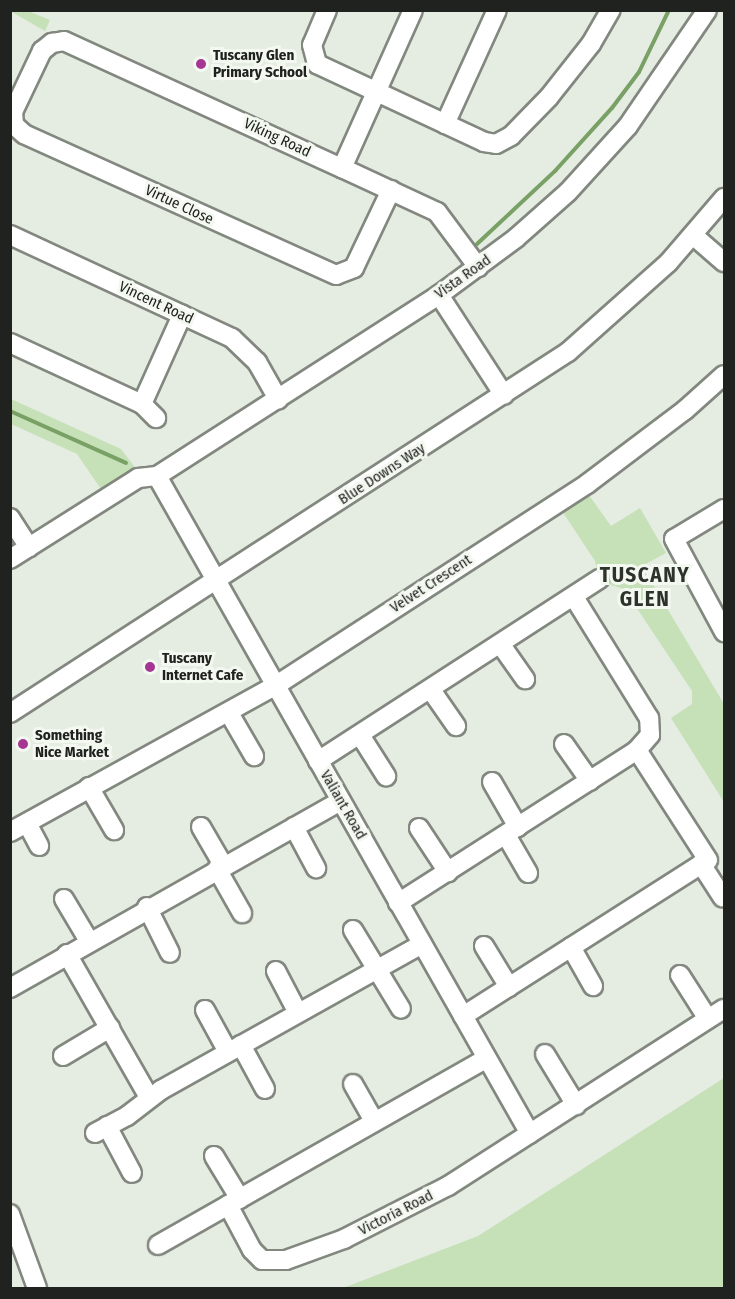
<!DOCTYPE html>
<html>
<head>
<meta charset="utf-8">
<style>
	body { margin:0 }
	#map { position:relative; width:735px; height:1299px; overflow:hidden; background:#e5ece2; font-family:"Fira Sans Condensed",sans-serif }
	div>[style] { position:absolute }
	[style*='--x'] { left:calc(var(--x)*1px); top:calc(var(--y)*1px); width:calc(var(--w)*1px); rotate:calc(var(--a)*1deg) }
	.green>* { inset:0; background:#c6e1b8 }
	.stream>* { height:4px; margin:-2px; padding:0 2px; transform-origin:2px; border-radius:2px; background:#79a065 }
	.roads { filter:drop-shadow(2px 0 #82887f) drop-shadow(-2px 0 #82887f) drop-shadow(0 2px #82887f) drop-shadow(0 -2px #82887f) }
	.minor>* { height:18px; margin:-9px; padding:0 9px; transform-origin:9px; border-radius:9px; background:#fff }
	.dots>* { width:16px; height:16px; translate:-50% -50%; box-sizing:border-box; border:3px solid #f3f9f0; border-radius:50% }
	span { translate:-50% -50%; white-space:nowrap; text-align:center; line-height:1.15; -webkit-text-stroke:6px #f3f9f0; paint-order:stroke }
	.poi-label { font-size:15px; color:#20221f; font-weight:700 }
	.left { translate:0 -50%; text-align:left }
	.street-label { font-size:15px; color:#20221f }
	.district-label { font-size:21px; color:#2d322b; font-weight:700; letter-spacing:1.5px }
	.frame { position:absolute; inset:0; border:12px solid #20221f; pointer-events:none }
</style>
</head>
<body>
<div id="map">
	<div class="green">
		<i style="clip-path:polygon(10px 11px,28px 11px,50px 20px,45px 31px)"></i>
		<i style="clip-path:polygon(11px 399px,121px 449px,137px 470px,103px 492px,77px 454px,11px 424px)"></i>
		<i style="clip-path:polygon(586px 491px,611px 526px,640px 508px,666px 553px,642px 566px,724px 704px,724px 802px,671px 718px,692px 704px,692px 691px,624px 589px,611px 585px,597px 570px,595px 561px,560px 508px)"></i>
		<i style="clip-path:polygon(724px 1078px,724px 1288px,343px 1288px,478px 1236px)"></i>
	</div>
	<div class="stream">
		<i style="--x:477;--y:244;--w:107;--a:-43.1"></i>
		<i style="--x:555;--y:171;--w:85;--a:-47.9"></i>
		<i style="--x:612;--y:108;--w:45;--a:-53.1"></i>
		<i style="--x:639;--y:72;--w:69;--a:-64.2"></i>
		<i style="--x:10;--y:411;--w:127;--a:24.1"></i>
	</div>
	<div class="roads">
		<div class="minor">
			<i style="--x:327;--y:10;--w:38;--a:113"></i>
			<i style="--x:312;--y:45;--w:20;--a:75"></i>
			<i style="--x:317;--y:64;--w:184;--a:25"></i>
			<i style="--x:484;--y:142;--w:12;--a:9"></i>
			<i style="--x:496;--y:144;--w:17;--a:-28"></i>
			<i style="--x:511;--y:136;--w:54;--a:-45.7"></i>
			<i style="--x:549;--y:97;--w:68;--a:-51.6"></i>
			<i style="--x:591;--y:44;--w:39;--a:-60"></i>
			<i style="--x:445;--y:124;--w:125;--a:-65.5"></i>
			<i style="--x:342;--y:168;--w:173;--a:-65.8"></i>
			<i style="--x:391;--y:190;--w:86;--a:115.4"></i>
			<i style="--x:354;--y:268;--w:19;--a:159"></i>
			<i style="--x:336;--y:275;--w:342;--a:-155.7"></i>
			<i style="--x:24;--y:134;--w:13;--a:-138"></i>
			<i style="--x:14;--y:125;--w:13;--a:-94"></i>
			<i style="--x:13;--y:112;--w:68;--a:-64.6"></i>
			<i style="--x:42;--y:51;--w:13;--a:-39"></i>
			<i style="--x:52;--y:43;--w:12;--a:-9"></i>
			<i style="--x:64;--y:41;--w:306;--a:24.6"></i>
			<i style="--x:342;--y:168;--w:105;--a:24.9"></i>
			<i style="--x:437;--y:212;--w:69;--a:53.3"></i>
			<i style="--x:10;--y:235;--w:245;--a:24.9"></i>
			<i style="--x:232;--y:338;--w:35;--a:44"></i>
			<i style="--x:257;--y:362;--w:43;--a:60.4"></i>
			<i style="--x:694;--y:236;--w:40;--a:41"></i>
			<i style="--x:439;--y:295;--w:119;--a:57"></i>
			<i style="--x:10;--y:343;--w:145;--a:24.8"></i>
			<i style="--x:142;--y:404;--w:20;--a:45"></i>
			<i style="--x:142;--y:404;--w:98;--a:-65.8"></i>
			<i style="--x:157;--y:476;--w:756;--a:60.45"></i>
			<i style="--x:724;--y:509;--w:58;--a:149"></i>
			<i style="--x:674;--y:539;--w:106;--a:61.7"></i>
			<i style="--x:10;--y:518;--w:35;--a:57"></i>
			<i style="--x:10;--y:559;--w:151;--a:-32.3"></i>
			<i style="--x:138;--y:478;--w:19;--a:-6"></i>
			<i style="--x:157;--y:476;--w:335;--a:-32.7"></i>
			<i style="--x:439;--y:295;--w:96;--a:-36.5"></i>
			<i style="--x:516;--y:238;--w:69;--a:-41.5"></i>
			<i style="--x:568;--y:192;--w:89;--a:-47.7"></i>
			<i style="--x:628;--y:126;--w:140;--a:-55.7"></i>
			<i style="--x:501;--y:645;--w:42;--a:54.8"></i>
			<i style="--x:431;--y:690;--w:44;--a:55.2"></i>
			<i style="--x:10;--y:713;--w:665;--a:-32.9"></i>
			<i style="--x:568;--y:352;--w:134;--a:-41.7"></i>
			<i style="--x:668;--y:263;--w:86;--a:-49.3"></i>
			<i style="--x:229;--y:713;--w:50;--a:59.8"></i>
			<i style="--x:360;--y:735;--w:49;--a:57.6"></i>
			<i style="--x:564;--y:744;--w:45;--a:54.9"></i>
			<i style="--x:318;--y:761;--w:335;--a:-32.9"></i>
			<i style="--x:492;--y:782;--w:52;--a:60"></i>
			<i style="--x:89;--y:787;--w:50;--a:59.8"></i>
			<i style="--x:27;--y:823;--w:26;--a:62"></i>
			<i style="--x:201;--y:827;--w:44;--a:59.9"></i>
			<i style="--x:294;--y:827;--w:47;--a:61.8"></i>
			<i style="--x:419;--y:828;--w:53;--a:56.6"></i>
			<i style="--x:10;--y:832;--w:303;--a:-28.9"></i>
			<i style="--x:275;--y:686;--w:372;--a:-32.9"></i>
			<i style="--x:587;--y:484;--w:123;--a:-37.1"></i>
			<i style="--x:685;--y:410;--w:52;--a:-41.9"></i>
			<i style="--x:506;--y:835;--w:44;--a:59.9"></i>
			<i style="--x:701;--y:864;--w:40;--a:57.1"></i>
			<i style="--x:217;--y:869;--w:51;--a:60.4"></i>
			<i style="--x:64;--y:899;--w:49;--a:59.2"></i>
			<i style="--x:398;--y:903;--w:284;--a:-32.6"></i>
			<i style="--x:637;--y:750;--w:20;--a:-49"></i>
			<i style="--x:650;--y:735;--w:17;--a:-93"></i>
			<i style="--x:649;--y:718;--w:142;--a:-121.8"></i>
			<i style="--x:147;--y:907;--w:51;--a:63.4"></i>
			<i style="--x:353;--y:930;--w:92;--a:58.7"></i>
			<i style="--x:484;--y:946;--w:48;--a:58.6"></i>
			<i style="--x:571;--y:947;--w:45;--a:60.6"></i>
			<i style="--x:67;--y:954;--w:165;--a:60.2"></i>
			<i style="--x:276;--y:971;--w:47;--a:62.4"></i>
			<i style="--x:680;--y:975;--w:52;--a:57.5"></i>
			<i style="--x:10;--y:988;--w:379;--a:-29.5"></i>
			<i style="--x:205;--y:1010;--w:48;--a:61.3"></i>
			<i style="--x:463;--y:1016;--w:290;--a:-32.5"></i>
			<i style="--x:708;--y:860;--w:131;--a:-122.8"></i>
			<i style="--x:241;--y:1045;--w:50;--a:61.4"></i>
			<i style="--x:545;--y:1054;--w:60;--a:58.7"></i>
			<i style="--x:63;--y:1056;--w:55;--a:-30.8"></i>
			<i style="--x:353;--y:1084;--w:43;--a:60.4"></i>
			<i style="--x:107;--y:1126;--w:53;--a:62"></i>
			<i style="--x:95;--y:1133;--w:36;--a:-28"></i>
			<i style="--x:127;--y:1116;--w:43;--a:-37.4"></i>
			<i style="--x:161;--y:1090;--w:299;--a:-29.2"></i>
			<i style="--x:214;--y:1156;--w:50;--a:58.8"></i>
			<i style="--x:228;--y:1205;--w:51;--a:61.9"></i>
			<i style="--x:252;--y:1250;--w:14;--a:45"></i>
			<i style="--x:262;--y:1260;--w:24;--a:0"></i>
			<i style="--x:286;--y:1260;--w:62;--a:-19.9"></i>
			<i style="--x:344;--y:1239;--w:117;--a:-27"></i>
			<i style="--x:448;--y:1186;--w:328;--a:-32.7"></i>
			<i style="--x:10;--y:1214;--w:79;--a:70"></i>
			<i style="--x:158;--y:1245;--w:377;--a:-29.6"></i>
		</div>
	</div>
	<div class="dots">
		<i style="left:201px;top:64px;background:#a53694"></i>
		<i style="left:150px;top:667px;background:#a53694"></i>
		<i style="left:23px;top:744px;background:#a53694"></i>
	</div>
	<div class="poi-label">
		<span class="left" style="left:213px;top:64px">Tuscany Glen<br>Primary School</span>
		<span class="left" style="left:162px;top:667px">Tuscany<br>Internet Cafe</span>
		<span class="left" style="left:35px;top:744px">Something<br>Nice Market</span>
	</div>
	<div class="street-label">
		<span style="left:277px;top:138px;rotate:25deg">Viking Road</span>
		<span style="left:179px;top:205px;rotate:25deg">Virtue Close</span>
		<span style="left:463px;top:277px;rotate:-35deg">Vista Road</span>
		<span style="left:156px;top:303px;rotate:25deg">Vincent Road</span>
		<span style="left:382px;top:474px;rotate:-33deg">Blue Downs Way</span>
		<span style="left:431px;top:584px;rotate:-33deg">Velvet Crescent</span>
		<span style="left:343px;top:805px;rotate:60deg">Valiant Road</span>
		<span style="left:396px;top:1213px;rotate:-27deg">Victoria Road</span>
	</div>
	<div class="district-label">
		<span style="left:645px;top:587px">TUSCANY<br>GLEN</span>
	</div>
	<div class="frame"></div>
</div>
</body>
</html>
